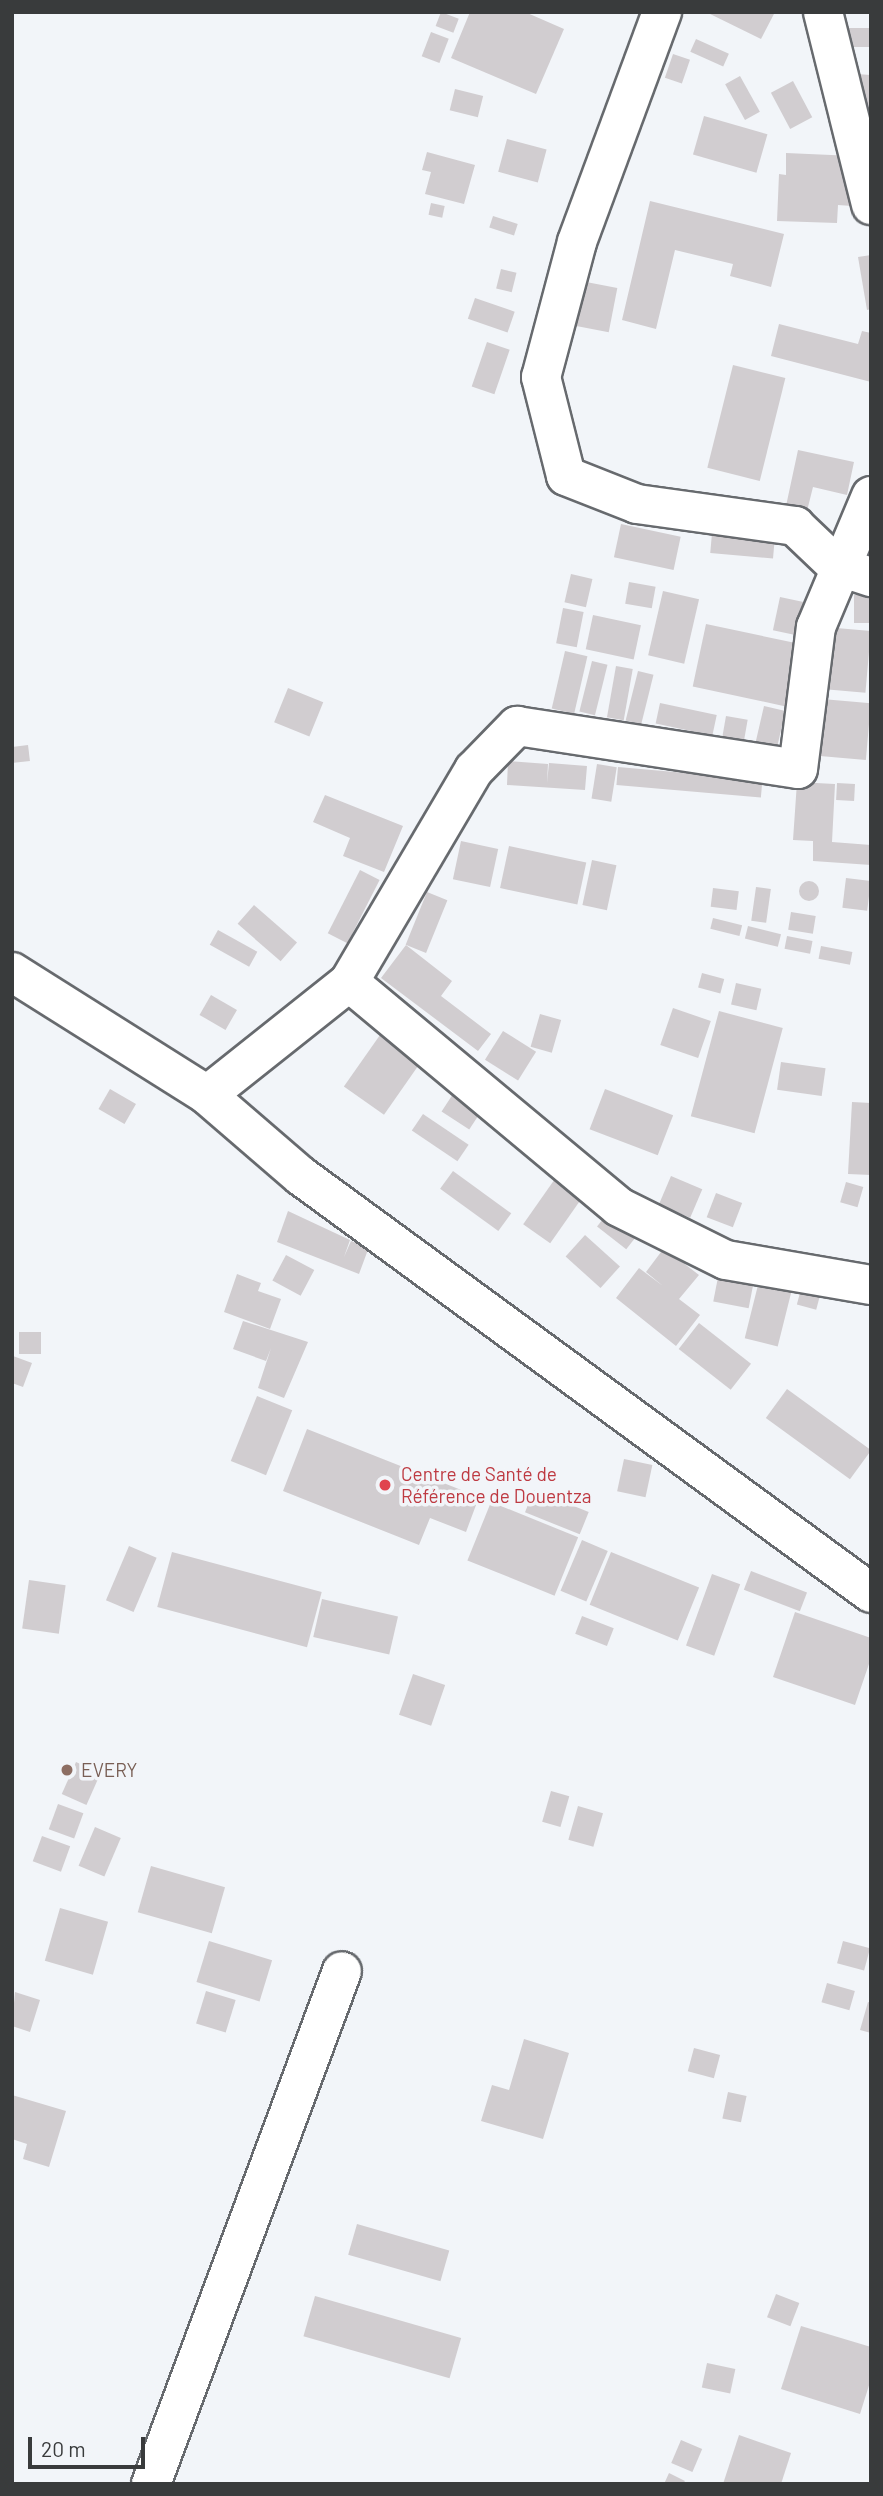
<!DOCTYPE html>
<html>
<head>
<meta charset="utf-8">
<style>
	body { margin:0 }
	#map { position:relative; width:883px; height:2496px; overflow:hidden; background:#f2f5f9; font-family:Barlow,sans-serif }
	div>[style] { position:absolute }
	[style*='--x'] { left:calc(var(--x)*1px); top:calc(var(--y)*1px); width:calc(var(--w)*1px); rotate:calc(var(--a)*1deg) }
	.building>* { inset:0; background:#d1cdd0; transform-origin:0 0 }
	.round { border-radius:50% }
	.roads { filter:drop-shadow(2px 0 #676a6e) drop-shadow(-2px 0 #676a6e) drop-shadow(0 2px #676a6e) drop-shadow(0 -2px #676a6e) }
	.minor>* { height:38px; margin:-19px; padding:0 19px; transform-origin:19px; border-radius:19px; background:#fff }
	.dots>* { width:19px; height:19px; translate:-50% -50%; box-sizing:border-box; border:4px solid #f2f5f9; border-radius:50% }
	span { translate:-50% -50%; white-space:nowrap; text-align:center; line-height:1.15; -webkit-text-stroke:7px #f2f5f9; paint-order:stroke }
	.health-label { font-size:19px; color:#be3a42 }
	.left { translate:0 -50%; text-align:left }
	.education-label { font-size:19px; color:#785e54 }
	.frame { position:absolute; inset:0; border:14px solid #393b3c; pointer-events:none }
	.scale { position:absolute; left:28px; top:2437px; width:117px; height:32px; box-sizing:border-box; border:4px solid #393b3c; border-top:0; padding-left:9px; font-size:21px; line-height:24px; white-space:nowrap; color:#393b3c; -webkit-text-stroke:5px #f2f5f9; paint-order:stroke }
</style>
</head>
<body>
<div id="map">
	<div class="building">
		<i style="left:441px;top:12px;width:19px;height:15px;rotate:21deg"></i>
		<i style="clip-path:polygon(470px 12px,525px 12px,564px 29px,536px 94px,451px 58px)"></i>
		<i style="clip-path:polygon(706px 12px,775px 12px,761px 39px)"></i>
		<i style="left:846px;top:28px;width:25px;height:19px"></i>
		<i style="left:431px;top:32px;width:19px;height:26px;rotate:21deg"></i>
		<i style="left:696px;top:39px;width:36px;height:14px;rotate:24deg"></i>
		<i style="left:673px;top:54px;width:18px;height:25px;rotate:19deg"></i>
		<i style="left:856px;top:74px;width:15px;height:31px;rotate:4deg"></i>
		<i style="left:740px;top:76px;width:41px;height:17px;rotate:61deg"></i>
		<i style="left:793px;top:81px;width:41px;height:25px;rotate:62deg"></i>
		<i style="left:455px;top:89px;width:29px;height:22px;rotate:14deg"></i>
		<i style="left:704px;top:116px;width:66px;height:40px;rotate:16deg"></i>
		<i style="left:507px;top:139px;width:41px;height:34px;rotate:15deg"></i>
		<i style="clip-path:polygon(427px 152px,475px 165px,464px 204px,425px 194px,431px 172px,422px 170px)"></i>
		<i style="clip-path:polygon(786px 153px,854px 156px,852px 206px,838px 205px,837px 223px,777px 221px,779px 174px,786px 175px)"></i>
		<i style="clip-path:polygon(650px 201px,784px 234px,771px 287px,730px 276px,733px 264px,675px 250px,656px 329px,622px 320px)"></i>
		<i style="left:431px;top:203px;width:14px;height:12px;rotate:12deg"></i>
		<i style="left:493px;top:216px;width:26px;height:12px;rotate:18deg"></i>
		<i style="clip-path:polygon(871px 255px,871px 309px,867px 310px,858px 257px)"></i>
		<i style="left:501px;top:269px;width:16px;height:20px;rotate:14deg"></i>
		<i style="left:581px;top:281px;width:37px;height:45px;rotate:11deg"></i>
		<i style="left:475px;top:298px;width:42px;height:22px;rotate:19deg"></i>
		<i style="clip-path:polygon(779px 324px,858px 344px,862px 331px,871px 333px,871px 382px,771px 356px)"></i>
		<i style="left:487px;top:342px;width:24px;height:47px;rotate:19deg"></i>
		<i style="left:733px;top:365px;width:54px;height:106px;rotate:14deg"></i>
		<i style="clip-path:polygon(798px 450px,854px 462px,847px 495px,813px 487px,807px 511px,786px 506px)"></i>
		<i style="left:621px;top:524px;width:61px;height:34px;rotate:12deg"></i>
		<i style="left:712px;top:533px;width:63px;height:20px;rotate:5deg"></i>
		<i style="left:571px;top:574px;width:22px;height:29px;rotate:13deg"></i>
		<i style="left:629px;top:582px;width:27px;height:22px;rotate:10deg"></i>
		<i style="left:663px;top:591px;width:37px;height:66px;rotate:13deg"></i>
		<i style="left:854px;top:595px;width:17px;height:28px"></i>
		<i style="left:780px;top:597px;width:30px;height:34px;rotate:12deg"></i>
		<i style="left:563px;top:608px;width:21px;height:36px;rotate:11deg"></i>
		<i style="left:593px;top:615px;width:49px;height:35px;rotate:12deg"></i>
		<i style="left:706px;top:624px;width:94px;height:64px;rotate:12deg"></i>
		<i style="left:825px;top:627px;width:46px;height:62px;rotate:5deg"></i>
		<i style="left:565px;top:651px;width:23px;height:59px;rotate:13deg"></i>
		<i style="left:592px;top:661px;width:16px;height:52px;rotate:14deg"></i>
		<i style="left:616px;top:666px;width:17px;height:52px;rotate:10deg"></i>
		<i style="left:638px;top:671px;width:16px;height:51px;rotate:14deg"></i>
		<i style="left:288px;top:688px;width:38px;height:37px;rotate:22deg"></i>
		<i style="left:822px;top:699px;width:49px;height:57px;rotate:5deg"></i>
		<i style="left:660px;top:703px;width:58px;height:21px;rotate:12deg"></i>
		<i style="left:764px;top:706px;width:22px;height:45px;rotate:13deg"></i>
		<i style="left:726px;top:716px;width:22px;height:23px;rotate:10deg"></i>
		<i style="left:28px;top:745px;width:16px;height:16px;rotate:83deg"></i>
		<i style="clip-path:polygon(508px 761px,548px 764px,547px 783px,549px 763px,587px 766px,585px 790px,507px 785px)"></i>
		<i style="left:597px;top:764px;width:20px;height:35px;rotate:9deg"></i>
		<i style="left:618px;top:767px;width:145px;height:18px;rotate:5deg"></i>
		<i style="clip-path:polygon(797px 782px,835px 784px,832px 842px,871px 845px,871px 865px,813px 861px,813px 841px,793px 840px)"></i>
		<i style="left:837px;top:783px;width:18px;height:17px;rotate:3deg"></i>
		<i style="clip-path:polygon(325px 795px,403px 826px,384px 872px,343px 856px,350px 838px,313px 822px)"></i>
		<i style="left:461px;top:841px;width:38px;height:39px;rotate:12deg"></i>
		<i style="left:509px;top:846px;width:79px;height:43px;rotate:12deg"></i>
		<i style="left:592px;top:860px;width:25px;height:46px;rotate:12deg"></i>
		<i style="left:360px;top:870px;width:22px;height:71px;rotate:27deg"></i>
		<i style="left:846px;top:878px;width:25px;height:30px;rotate:7deg"></i>
		<i class="round" style="left:799px;top:881px;width:20px;height:20px"></i>
		<i style="left:756px;top:887px;width:15px;height:34px;rotate:8deg"></i>
		<i style="left:713px;top:888px;width:26px;height:19px;rotate:7deg"></i>
		<i style="left:427px;top:892px;width:22px;height:57px;rotate:22deg"></i>
		<i style="left:254px;top:905px;width:57px;height:25px;rotate:41deg"></i>
		<i style="left:791px;top:912px;width:25px;height:18px;rotate:9deg"></i>
		<i style="left:713px;top:918px;width:30px;height:11px;rotate:14deg"></i>
		<i style="left:748px;top:926px;width:34px;height:13px;rotate:14deg"></i>
		<i style="left:218px;top:930px;width:45px;height:17px;rotate:29deg"></i>
		<i style="left:787px;top:936px;width:26px;height:13px;rotate:11deg"></i>
		<i style="clip-path:polygon(406px 945px,452px 981px,441px 996px,491px 1034px,478px 1051px,381px 978px)"></i>
		<i style="left:821px;top:946px;width:32px;height:13px;rotate:11deg"></i>
		<i style="left:702px;top:973px;width:23px;height:15px;rotate:15deg"></i>
		<i style="left:736px;top:983px;width:26px;height:22px;rotate:13deg"></i>
		<i style="left:211px;top:995px;width:30px;height:23px;rotate:30deg"></i>
		<i style="left:673px;top:1008px;width:40px;height:39px;rotate:19deg"></i>
		<i style="left:719px;top:1011px;width:66px;height:109px;rotate:15deg"></i>
		<i style="left:540px;top:1014px;width:22px;height:34px;rotate:16deg"></i>
		<i style="left:503px;top:1031px;width:39px;height:34px;rotate:32deg"></i>
		<i style="left:380px;top:1035px;width:49px;height:63px;rotate:35deg"></i>
		<i style="left:781px;top:1062px;width:45px;height:28px;rotate:8deg"></i>
		<i style="left:110px;top:1089px;width:30px;height:23px;rotate:30deg"></i>
		<i style="left:605px;top:1089px;width:73px;height:43px;rotate:21deg"></i>
		<i style="left:453px;top:1094px;width:33px;height:21px;rotate:33deg"></i>
		<i style="clip-path:polygon(852px 1102px,871px 1103px,871px 1175px,848px 1174px)"></i>
		<i style="left:423px;top:1114px;width:55px;height:20px;rotate:34deg"></i>
		<i style="left:453px;top:1171px;width:72px;height:22px;rotate:36deg"></i>
		<i style="left:557px;top:1176px;width:33px;height:59px;rotate:35deg"></i>
		<i style="left:671px;top:1176px;width:34px;height:31px;rotate:23deg"></i>
		<i style="left:846px;top:1182px;width:18px;height:21px;rotate:16deg"></i>
		<i style="left:716px;top:1193px;width:28px;height:26px;rotate:21deg"></i>
		<i style="left:610px;top:1210px;width:37px;height:21px;rotate:38deg"></i>
		<i style="clip-path:polygon(288px 1211px,350px 1240px,344px 1257px,351px 1241px,369px 1247px,359px 1274px,277px 1242px)"></i>
		<i style="left:585px;top:1235px;width:47px;height:29px;rotate:42deg"></i>
		<i style="clip-path:polygon(664px 1248px,699px 1275px,679px 1299px,700px 1315px,676px 1346px,616px 1298px,639px 1268px,663px 1286px,646px 1272px)"></i>
		<i style="left:286px;top:1255px;width:32px;height:29px;rotate:28deg"></i>
		<i style="left:719px;top:1272px;width:36px;height:30px;rotate:11deg"></i>
		<i style="clip-path:polygon(237px 1274px,261px 1283px,258px 1291px,281px 1299px,270px 1329px,224px 1312px)"></i>
		<i style="left:759px;top:1281px;width:34px;height:59px;rotate:14deg"></i>
		<i style="left:801px;top:1289px;width:20px;height:16px;rotate:15deg"></i>
		<i style="clip-path:polygon(243px 1321px,308px 1342px,284px 1398px,258px 1388px,271px 1348px,266px 1361px,233px 1349px)"></i>
		<i style="left:699px;top:1323px;width:66px;height:33px;rotate:38deg"></i>
		<i style="left:19px;top:1332px;width:22px;height:22px"></i>
		<i style="clip-path:polygon(13px 1356px,32px 1363px,23px 1387px,12px 1383px)"></i>
		<i style="left:787px;top:1389px;width:104px;height:36px;rotate:36deg"></i>
		<i style="left:257px;top:1396px;width:38px;height:70px;rotate:22deg"></i>
		<i style="clip-path:polygon(307px 1429px,479px 1497px,466px 1532px,430px 1518px,419px 1545px,283px 1491px)"></i>
		<i style="left:624px;top:1459px;width:29px;height:33px;rotate:12deg"></i>
		<i style="left:534px;top:1490px;width:59px;height:24px;rotate:22deg"></i>
		<i style="left:491px;top:1502px;width:94px;height:63px;rotate:22deg"></i>
		<i style="left:582px;top:1540px;width:28px;height:55px;rotate:23deg"></i>
		<i style="left:129px;top:1546px;width:30px;height:59px;rotate:23deg"></i>
		<i style="left:172px;top:1552px;width:155px;height:57px;rotate:15deg"></i>
		<i style="left:611px;top:1552px;width:95px;height:57px;rotate:22deg"></i>
		<i style="left:751px;top:1571px;width:60px;height:20px;rotate:21deg"></i>
		<i style="left:712px;top:1574px;width:30px;height:76px;rotate:20deg"></i>
		<i style="left:29px;top:1580px;width:37px;height:49px;rotate:8deg"></i>
		<i style="left:322px;top:1599px;width:78px;height:39px;rotate:13deg"></i>
		<i style="clip-path:polygon(795px 1612px,871px 1638px,871px 1658px,855px 1705px,773px 1677px)"></i>
		<i style="left:582px;top:1616px;width:34px;height:19px;rotate:21deg"></i>
		<i style="left:413px;top:1674px;width:34px;height:43px;rotate:19deg"></i>
		<i style="left:76px;top:1762px;width:27px;height:35px;rotate:24deg"></i>
		<i style="left:551px;top:1791px;width:19px;height:32px;rotate:16deg"></i>
		<i style="left:58px;top:1804px;width:27px;height:27px;rotate:20deg"></i>
		<i style="left:578px;top:1806px;width:26px;height:35px;rotate:16deg"></i>
		<i style="left:95px;top:1827px;width:28px;height:42px;rotate:23deg"></i>
		<i style="left:42px;top:1836px;width:30px;height:27px;rotate:20deg"></i>
		<i style="left:151px;top:1866px;width:77px;height:48px;rotate:16deg"></i>
		<i style="left:60px;top:1908px;width:50px;height:55px;rotate:16deg"></i>
		<i style="left:209px;top:1941px;width:66px;height:43px;rotate:17deg"></i>
		<i style="left:843px;top:1941px;width:28px;height:23px;rotate:15deg"></i>
		<i style="left:827px;top:1983px;width:29px;height:20px;rotate:16deg"></i>
		<i style="left:206px;top:1991px;width:31px;height:34px;rotate:17deg"></i>
		<i style="clip-path:polygon(15px 1992px,40px 2000px,30px 2032px,12px 2026px)"></i>
		<i style="clip-path:polygon(868px 2002px,871px 2003px,871px 2033px,860px 2030px)"></i>
		<i style="clip-path:polygon(524px 2039px,569px 2053px,543px 2139px,481px 2121px,492px 2085px,509px 2090px)"></i>
		<i style="left:694px;top:2048px;width:27px;height:24px;rotate:15deg"></i>
		<i style="left:728px;top:2092px;width:19px;height:27px;rotate:12deg"></i>
		<i style="clip-path:polygon(12px 2095px,66px 2111px,49px 2167px,23px 2159px,27px 2144px,12px 2139px)"></i>
		<i style="left:357px;top:2224px;width:96px;height:32px;rotate:16deg"></i>
		<i style="left:776px;top:2294px;width:25px;height:25px;rotate:21deg"></i>
		<i style="left:315px;top:2296px;width:152px;height:42px;rotate:16deg"></i>
		<i style="clip-path:polygon(801px 2326px,871px 2347px,871px 2379px,860px 2414px,781px 2389px)"></i>
		<i style="left:707px;top:2363px;width:29px;height:25px;rotate:12deg"></i>
		<i style="clip-path:polygon(739px 2435px,791px 2453px,781px 2484px,723px 2484px)"></i>
		<i style="left:681px;top:2440px;width:23px;height:25px;rotate:23deg"></i>
		<i style="clip-path:polygon(669px 2473px,685px 2481px,683px 2484px,664px 2484px)"></i>
	</div>
	<div class="roads">
		<div class="minor">
			<i style="--x:662;--y:12;--w:245;--a:110.3"></i>
			<i style="--x:577;--y:242;--w:140;--a:104.9"></i>
			<i style="--x:541;--y:377;--w:102;--a:75.8"></i>
			<i style="--x:566;--y:476;--w:76;--a:21.5"></i>
			<i style="--x:637;--y:504;--w:160;--a:7.9"></i>
			<i style="--x:795;--y:526;--w:58;--a:43.6"></i>
			<i style="--x:837;--y:566;--w:36;--a:18"></i>
			<i style="--x:823;--y:12;--w:199;--a:76"></i>
			<i style="--x:12;--y:972;--w:231;--a:32.2"></i>
			<i style="--x:207;--y:1095;--w:124;--a:40.8"></i>
			<i style="--x:301;--y:1176;--w:706;--a:36.19"></i>
			<i style="--x:349;--y:982;--w:351;--a:39.8"></i>
			<i style="--x:619;--y:1207;--w:119;--a:26.4"></i>
			<i style="--x:726;--y:1260;--w:147;--a:9.8"></i>
			<i style="--x:207;--y:1095;--w:181;--a:-38.5"></i>
			<i style="--x:349;--y:982;--w:246;--a:-59.5"></i>
			<i style="--x:474;--y:770;--w:62;--a:-45.7"></i>
			<i style="--x:517;--y:726;--w:284;--a:8.7"></i>
			<i style="--x:798;--y:769;--w:143;--a:-82.8"></i>
			<i style="--x:816;--y:627;--w:142;--a:-67.2"></i>
			<i style="--x:151;--y:2484;--w:547;--a:-69.58"></i>
		</div>
	</div>
	<div class="dots">
		<i style="left:385px;top:1485px;background:#e0444e"></i>
		<i style="left:67px;top:1770px;background:#8d6e63"></i>
	</div>
	<div class="health-label">
		<span class="left" style="left:401px;top:1485px">Centre de Santé de<br>Référence de Douentza</span>
	</div>
	<div class="education-label">
		<span class="left" style="left:81px;top:1770px">EVERY</span>
	</div>
	<div class="frame"></div>
	<div class="scale">20 m</div>
</div>
</body>
</html>
